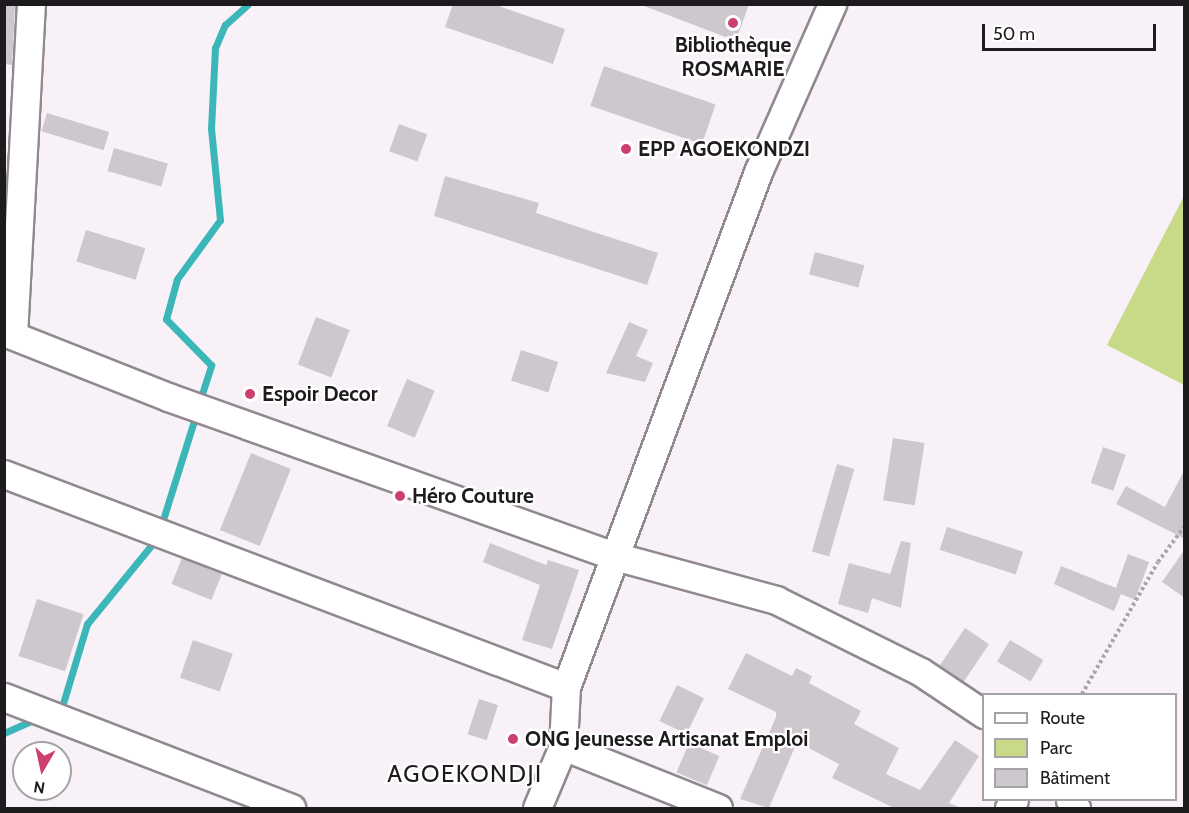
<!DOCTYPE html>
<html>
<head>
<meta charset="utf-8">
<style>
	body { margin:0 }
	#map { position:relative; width:1189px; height:813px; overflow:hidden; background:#f9f1f8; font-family:Cabin,sans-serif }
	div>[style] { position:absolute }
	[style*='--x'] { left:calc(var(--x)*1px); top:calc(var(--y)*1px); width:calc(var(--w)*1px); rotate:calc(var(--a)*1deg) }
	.green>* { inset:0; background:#c8d988 }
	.stream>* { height:7px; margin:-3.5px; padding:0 3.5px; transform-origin:3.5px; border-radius:3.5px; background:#3cb7b9 }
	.building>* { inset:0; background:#cfc7ce; transform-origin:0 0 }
	.path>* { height:4px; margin-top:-2px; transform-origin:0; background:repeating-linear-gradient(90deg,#aaa4aa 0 3px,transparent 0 6px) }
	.roads { filter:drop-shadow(2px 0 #908990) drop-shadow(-2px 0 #908990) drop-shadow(0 2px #908990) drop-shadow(0 -2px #908990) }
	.minor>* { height:27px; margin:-13.5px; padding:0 13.5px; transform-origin:13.5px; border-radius:13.5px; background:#fff }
	.dots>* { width:16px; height:16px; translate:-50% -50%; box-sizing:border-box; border:3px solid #fff; border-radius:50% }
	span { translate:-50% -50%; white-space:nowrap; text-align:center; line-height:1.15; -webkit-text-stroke:4.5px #fff; paint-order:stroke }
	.poi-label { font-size:21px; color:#1e1b1e; font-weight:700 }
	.left { translate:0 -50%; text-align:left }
	.quarter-label { font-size:24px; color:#1e1b1e; letter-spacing:1.5px }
	.frame { position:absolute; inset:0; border:6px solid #1e1b1e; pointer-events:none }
	.legend { position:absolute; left:982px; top:693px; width:195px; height:108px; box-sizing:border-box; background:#fff; border:2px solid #a5a4a5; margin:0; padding:8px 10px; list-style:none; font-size:18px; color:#1e1b1e }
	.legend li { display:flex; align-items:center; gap:12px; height:30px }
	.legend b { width:30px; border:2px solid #a5a4a5 }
	.north { position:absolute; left:12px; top:741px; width:60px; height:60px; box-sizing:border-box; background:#fff; border:2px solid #a5a4a5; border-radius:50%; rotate:189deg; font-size:16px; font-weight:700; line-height:24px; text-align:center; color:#1e1b1e }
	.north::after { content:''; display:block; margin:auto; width:21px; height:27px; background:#cc3f6e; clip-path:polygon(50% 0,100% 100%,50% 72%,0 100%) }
	.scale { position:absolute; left:982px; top:24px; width:174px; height:27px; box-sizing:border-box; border:3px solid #1e1b1e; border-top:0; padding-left:8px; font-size:18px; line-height:21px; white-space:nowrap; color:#1e1b1e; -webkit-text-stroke:4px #fff; paint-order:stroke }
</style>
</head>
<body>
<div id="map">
	<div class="green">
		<i style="clip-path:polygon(1184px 196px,1184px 385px,1107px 345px)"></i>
	</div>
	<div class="stream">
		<i style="--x:199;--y:403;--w:40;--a:-72"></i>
		<i style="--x:211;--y:365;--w:64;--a:-134.4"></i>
		<i style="--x:166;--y:319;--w:41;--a:-74.6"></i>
		<i style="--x:177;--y:279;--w:73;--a:-53.9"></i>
		<i style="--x:220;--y:220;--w:91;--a:-95.6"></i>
		<i style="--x:211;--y:129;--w:81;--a:-87.2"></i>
		<i style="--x:215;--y:48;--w:25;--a:-67"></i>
		<i style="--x:225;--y:25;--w:31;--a:-42"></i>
		<i style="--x:161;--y:526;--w:117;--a:-72.6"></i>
		<i style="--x:61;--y:710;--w:90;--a:-73.2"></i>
		<i style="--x:87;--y:624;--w:112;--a:-50.8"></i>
		<i style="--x:4;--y:733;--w:35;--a:-24"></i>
	</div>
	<div class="building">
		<i style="clip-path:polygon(4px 4px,15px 5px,12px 65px,4px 64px)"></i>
		<i style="clip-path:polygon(453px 4px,493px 4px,565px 29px,553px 64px,445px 27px)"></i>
		<i style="clip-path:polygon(639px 4px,749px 4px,736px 41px)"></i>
		<i style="left:604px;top:66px;width:118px;height:42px;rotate:19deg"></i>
		<i style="left:47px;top:113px;width:65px;height:19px;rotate:17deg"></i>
		<i style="left:399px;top:124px;width:30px;height:29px;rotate:20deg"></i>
		<i style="left:114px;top:148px;width:56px;height:24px;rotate:16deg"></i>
		<i style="clip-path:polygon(445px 176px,539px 203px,536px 213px,658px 253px,647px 285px,434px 216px)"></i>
		<i style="left:86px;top:230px;width:62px;height:33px;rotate:17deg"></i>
		<i style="left:815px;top:252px;width:51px;height:23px;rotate:15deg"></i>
		<i style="left:316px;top:317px;width:36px;height:51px;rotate:21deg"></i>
		<i style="clip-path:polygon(629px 322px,648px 330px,636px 356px,653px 363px,645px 382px,606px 373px)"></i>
		<i style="left:521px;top:350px;width:39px;height:32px;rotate:18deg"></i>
		<i style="left:407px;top:379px;width:30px;height:51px;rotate:23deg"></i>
		<i style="left:893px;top:438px;width:32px;height:63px;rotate:9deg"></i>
		<i style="left:1103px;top:447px;width:24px;height:38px;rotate:19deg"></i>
		<i style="left:251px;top:453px;width:43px;height:83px;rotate:22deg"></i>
		<i style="left:837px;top:464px;width:18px;height:91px;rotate:16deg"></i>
		<i style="clip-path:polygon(1185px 469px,1185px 539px,1116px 504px,1126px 486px,1165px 507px)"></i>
		<i style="left:947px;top:527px;width:80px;height:24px;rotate:18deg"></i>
		<i style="clip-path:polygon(901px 541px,911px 543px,901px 608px,872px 598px,868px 613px,838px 604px,849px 563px,890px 574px)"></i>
		<i style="clip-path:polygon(490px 543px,546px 565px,548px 560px,579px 570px,552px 649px,522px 640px,540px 585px,483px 562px)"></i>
		<i style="clip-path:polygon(1185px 549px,1185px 598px,1162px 582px)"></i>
		<i style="clip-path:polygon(1128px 554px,1149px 562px,1135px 600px,1121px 594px,1114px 611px,1054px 584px,1061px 566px,1116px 588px)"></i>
		<i style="left:182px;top:558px;width:43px;height:28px;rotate:22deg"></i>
		<i style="left:37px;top:599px;width:49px;height:60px;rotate:18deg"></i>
		<i style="left:965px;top:628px;width:29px;height:45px;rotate:34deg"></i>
		<i style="left:193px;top:640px;width:42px;height:40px;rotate:19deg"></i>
		<i style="left:1010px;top:640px;width:39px;height:25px;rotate:31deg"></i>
		<i style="clip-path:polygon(746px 653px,792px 676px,796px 668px,812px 676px,809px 683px,861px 711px,854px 724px,899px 748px,886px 774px,920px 790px,955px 740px,979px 756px,949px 803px,961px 808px,894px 808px,832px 778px,839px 764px,797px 742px,769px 808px,740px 799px,776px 717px,776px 712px,728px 689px)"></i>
		<i style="left:677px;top:685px;width:30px;height:40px;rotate:26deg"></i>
		<i style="left:479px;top:699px;width:20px;height:37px;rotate:18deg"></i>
		<i style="left:689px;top:743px;width:33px;height:32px;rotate:23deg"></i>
	</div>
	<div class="path">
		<i style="--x:1082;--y:694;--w:152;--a:-60.1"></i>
		<i style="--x:1158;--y:562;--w:44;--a:-53.4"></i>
	</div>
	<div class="roads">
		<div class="minor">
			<i style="--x:4;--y:332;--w:176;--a:21.6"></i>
			<i style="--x:168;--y:397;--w:478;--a:19.6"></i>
			<i style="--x:618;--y:557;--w:164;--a:15.2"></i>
			<i style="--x:776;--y:600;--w:162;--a:26.4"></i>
			<i style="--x:921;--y:672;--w:76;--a:33.7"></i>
			<i style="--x:13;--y:335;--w:331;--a:-86.9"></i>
			<i style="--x:4;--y:474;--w:601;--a:20.76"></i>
			<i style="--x:4;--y:697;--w:308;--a:21.1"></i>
			<i style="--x:563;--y:746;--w:167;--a:21.8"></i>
			<i style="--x:1070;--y:800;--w:10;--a:53"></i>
			<i style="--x:537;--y:808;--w:67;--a:-67.2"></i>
			<i style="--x:563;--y:746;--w:59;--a:-87.1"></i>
			<i style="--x:566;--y:687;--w:550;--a:-69.55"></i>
			<i style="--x:758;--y:172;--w:184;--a:-66.2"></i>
			<i style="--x:1009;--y:808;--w:9;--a:-58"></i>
		</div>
	</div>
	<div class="dots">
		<i style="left:733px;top:23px;background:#cc3f6e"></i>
		<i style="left:626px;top:149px;background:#cc3f6e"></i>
		<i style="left:250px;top:394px;background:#cc3f6e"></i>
		<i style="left:400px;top:496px;background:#cc3f6e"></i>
		<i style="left:513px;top:739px;background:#cc3f6e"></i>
	</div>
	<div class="poi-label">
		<span style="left:733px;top:57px">Bibliothèque<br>ROSMARIE</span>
		<span class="left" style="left:638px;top:149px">EPP AGOEKONDZI</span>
		<span class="left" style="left:262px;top:394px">Espoir Decor</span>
		<span class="left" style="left:412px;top:496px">Héro Couture</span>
		<span class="left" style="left:525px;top:739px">ONG Jeunesse Artisanat Emploi</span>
	</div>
	<div class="quarter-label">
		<span style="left:465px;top:774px">AGOEKONDJI</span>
	</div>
	<div class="frame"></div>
	<ul class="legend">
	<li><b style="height:8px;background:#fff"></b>Route</li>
	<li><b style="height:16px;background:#c8d988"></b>Parc</li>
	<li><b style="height:16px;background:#cfc7ce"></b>Bâtiment</li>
	</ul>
	<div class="north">N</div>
	<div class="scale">50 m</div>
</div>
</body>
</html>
